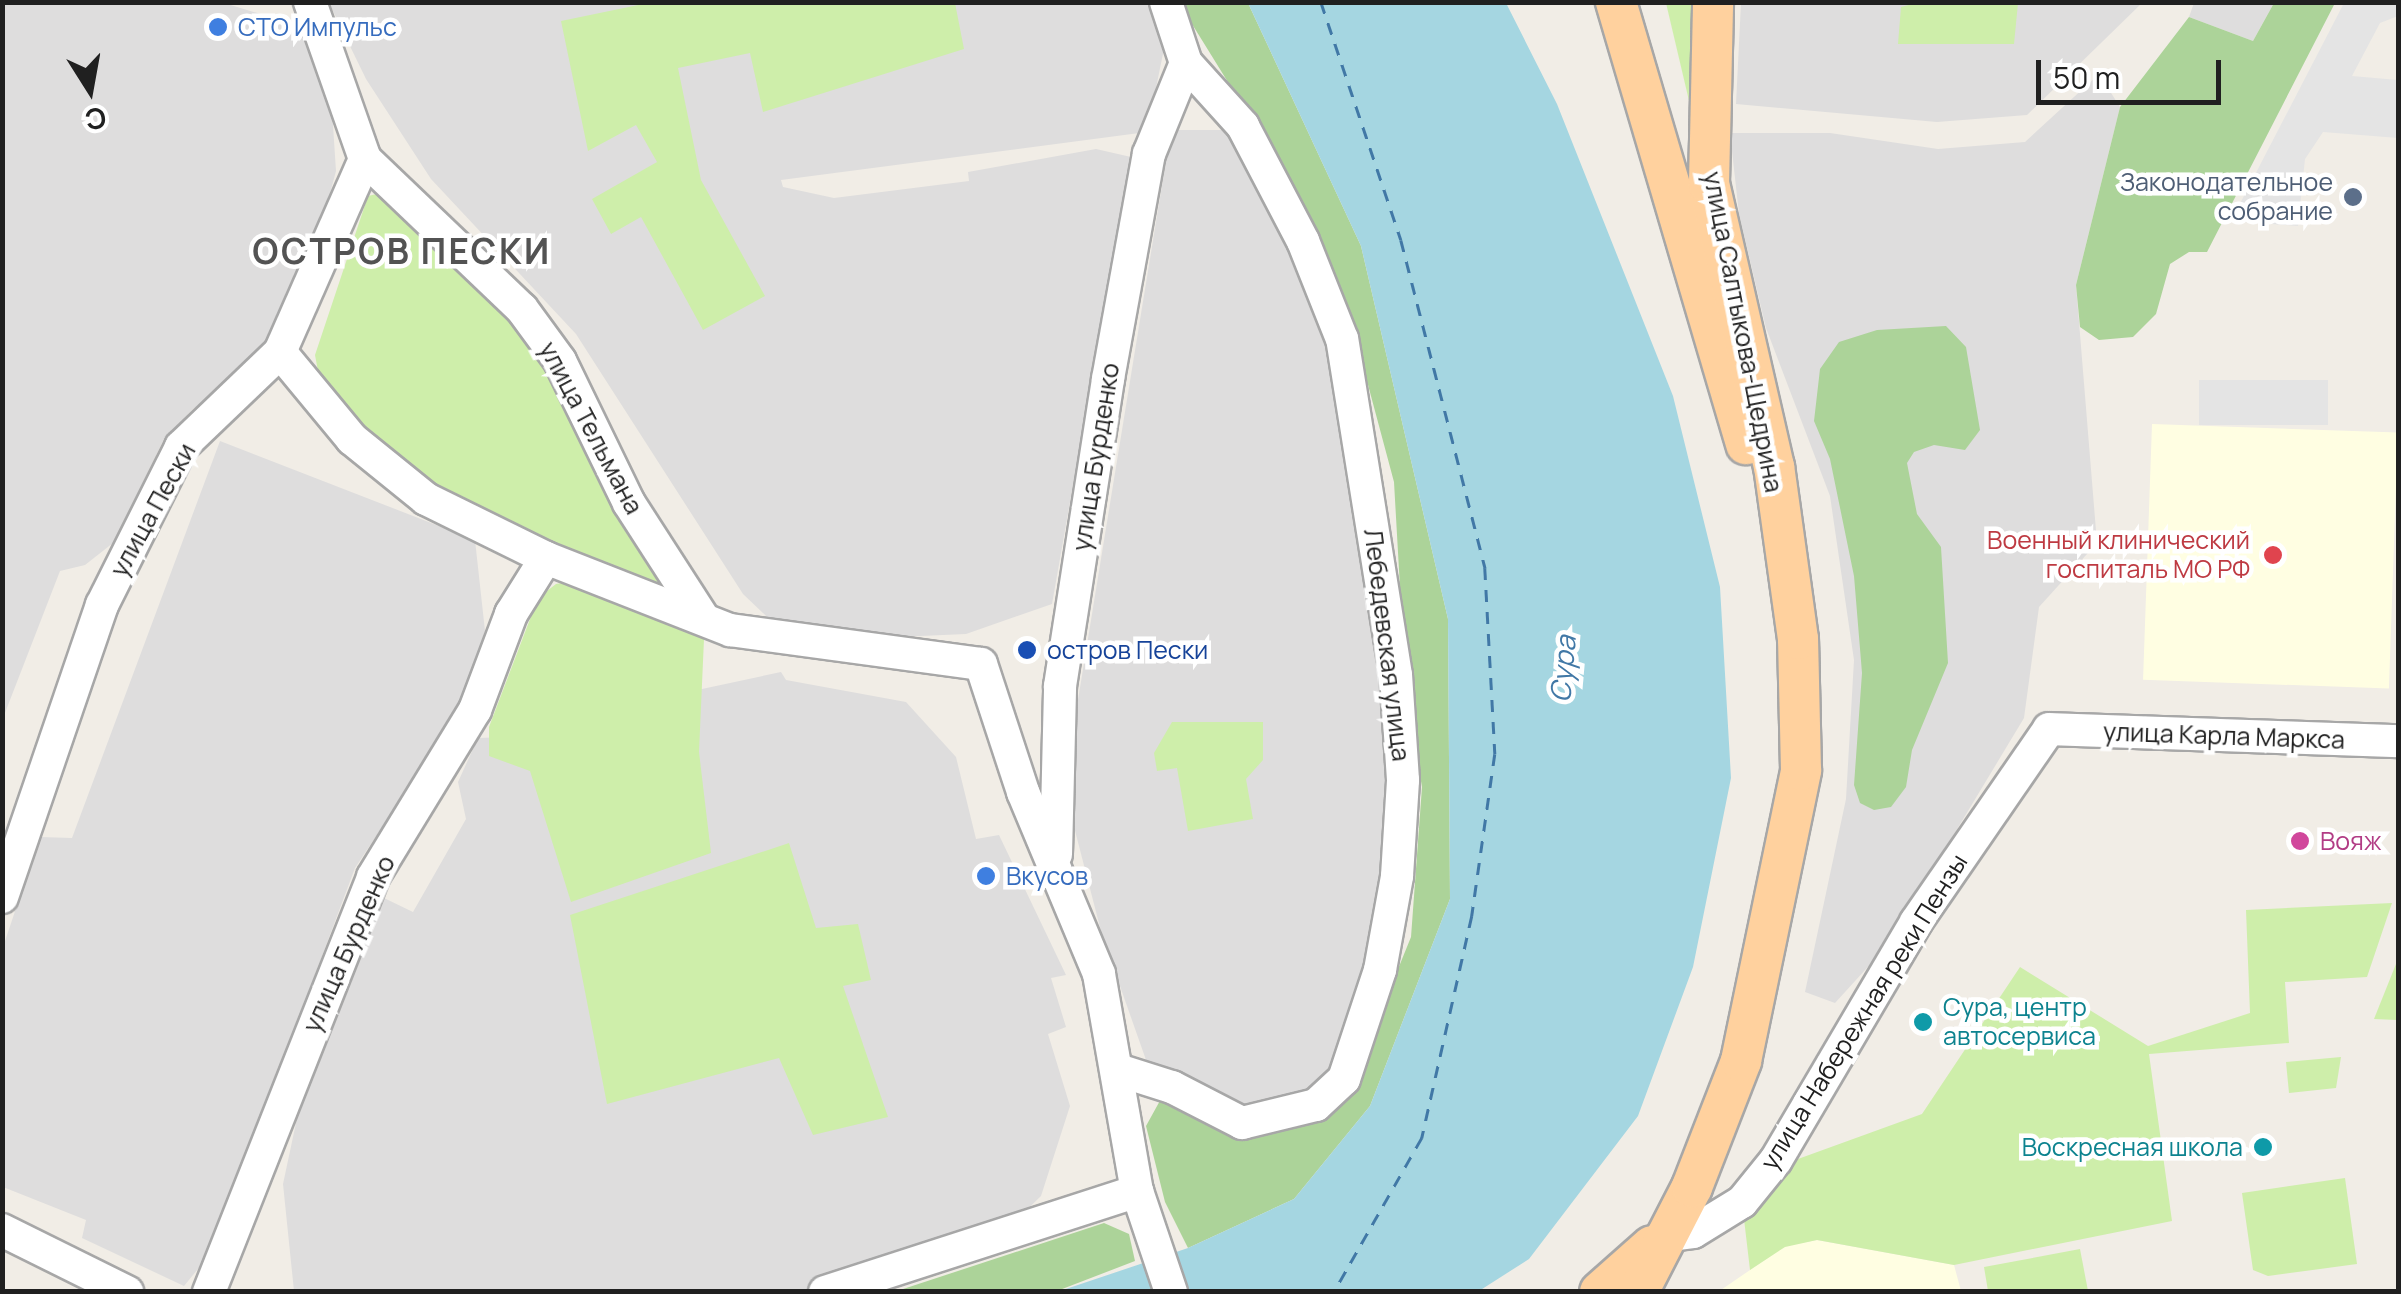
<!DOCTYPE html>
<html>
<head>
<meta charset="utf-8">
<style>
	body { margin:0 }
	#map { position:relative; width:2401px; height:1294px; overflow:hidden; background:#f1ede6; font-family:Manrope,sans-serif }
	div>[style] { position:absolute }
	[style*='--x'] { left:calc(var(--x)*1px); top:calc(var(--y)*1px); width:calc(var(--w)*1px); rotate:calc(var(--a)*1deg) }
	.residential>* { inset:0; background:#dedddd }
	.education>* { inset:0; background:#fffee2; transform-origin:0 0 }
	.grass>* { inset:0; background:#ceeeaa }
	.forest>* { inset:0; background:#acd399 }
	.parking>* { inset:0; background:#e4e4e4; transform-origin:0 0 }
	.water>* { inset:0; background:#a5d6e1 }
	.ferry>* { height:2.5px; margin-top:-1.25px; transform-origin:0; background:repeating-linear-gradient(90deg,#4178a6 0 12px,transparent 0 22px) }
	.roads { filter:drop-shadow(2px 0 #a7a7a7) drop-shadow(-2px 0 #a7a7a7) drop-shadow(0 2px #a7a7a7) drop-shadow(0 -2px #a7a7a7) }
	.minor>* { height:32px; margin:-16px; padding:0 16px; transform-origin:16px; border-radius:16px; background:#fff }
	.major>* { height:40px; margin:-20px; padding:0 20px; transform-origin:20px; border-radius:20px; background:#ffd19e }
	.dots>* { width:28px; height:28px; translate:-50% -50%; box-sizing:border-box; border:5px solid #fff; border-radius:50% }
	span { translate:-50% -50%; white-space:nowrap; text-align:center; line-height:1.15; -webkit-text-stroke:9px #fff; paint-order:stroke }
	.shop-label { font-size:25px; color:#366cbe }
	.left { translate:0 -50%; text-align:left }
	.service-label { font-size:25px; color:#4e5e75 }
	.right { translate:-100% -50%; text-align:right }
	.street-label { font-size:25px; color:#202020 }
	.health-label { font-size:25px; color:#be3a42 }
	.transit-label { font-size:25px; color:#164399 }
	.hotel-label { font-size:25px; color:#b23c85 }
	.culture-label { font-size:25px; color:#0d838f }
	.water-label { font-size:28px; color:#4178a6; font-style:italic }
	.district-label { font-size:35px; color:#535353; font-weight:700; letter-spacing:2.5px }
	.frame { position:absolute; inset:0; border:5px solid #202020; pointer-events:none }
	.north { position:absolute; left:40px; top:40px; width:100px; height:100px; -webkit-text-stroke:8px #fff; paint-order:stroke; rotate:169deg; font-size:28px; font-weight:700; line-height:40px; text-align:center; color:#202020 }
	.north::after { content:''; display:block; margin:auto; width:35px; height:45px; background:#202020; clip-path:polygon(50% 0,100% 100%,50% 72%,0 100%) }
	.scale { position:absolute; left:2036px; top:60px; width:185px; height:45px; box-sizing:border-box; border:5px solid #202020; border-top:0; padding-left:12px; font-size:30px; line-height:35px; white-space:nowrap; color:#202020; -webkit-text-stroke:8px #fff; paint-order:stroke }
</style>
</head>
<body>
<div id="map">
	<div class="residential">
		<i style="clip-path:polygon(3px 3px,224px 3px,303px 27px,330px 80px,336px 171px,306px 283px,271px 355px,193px 409px,164px 439px,113px 543px,85px 565px,60px 571px,3px 718px)"></i>
		<i style="clip-path:polygon(329px 3px,1153px 3px,1166px 39px,1147px 132px,781px 180px,783px 187px,834px 198px,969px 181px,968px 172px,1096px 149px,1131px 157px,1052px 604px,966px 634px,852px 639px,782px 631px,743px 594px,576px 334px,431px 179px,366px 79px)"></i>
		<i style="clip-path:polygon(1741px 3px,2142px 3px,2027px 115px,1937px 122px,1736px 104px)"></i>
		<i style="clip-path:polygon(2194px 3px,2274px 3px,2253px 41px,2189px 17px)"></i>
		<i style="clip-path:polygon(2099px 74px,2120px 107px,2076px 285px,2097px 543px,2039px 607px,2024px 718px,1886px 947px,1835px 1003px,1805px 992px,1846px 799px,1854px 660px,1830px 496px,1766px 328px,1739px 214px,1730px 133px,1830px 133px,1938px 149px,2025px 142px)"></i>
		<i style="clip-path:polygon(1171px 130px,1228px 130px,1288px 244px,1325px 343px,1386px 685px,1394px 761px,1385px 905px,1335px 1072px,1278px 1111px,1241px 1114px,1152px 1077px,1102px 935px,1072px 819px,1076px 712px)"></i>
		<i style="clip-path:polygon(220px 441px,475px 540px,485px 631px,460px 709px,355px 868px,211px 1253px,184px 1286px,82px 1238px,86px 1220px,3px 1187px,3px 947px,40px 837px,72px 838px)"></i>
		<i style="clip-path:polygon(781px 672px,786px 680px,906px 702px,956px 757px,976px 839px,999px 835px,1066px 975px,1051px 978px,1066px 1027px,1048px 1034px,1070px 1106px,1041px 1196px,1002px 1234px,825px 1291px,294px 1291px,283px 1184px,309px 1062px,384px 898px,413px 912px,466px 819px,458px 782px,478px 738px,571px 735px,585px 714px)"></i>
	</div>
	<div class="education">
		<i style="left:2152px;top:424px;width:246px;height:256px;rotate:2deg"></i>
		<i style="clip-path:polygon(1817px 1240px,1954px 1265px,1961px 1291px,1718px 1292px,1785px 1246px)"></i>
	</div>
	<div class="grass">
		<i style="clip-path:polygon(1920px 2px,2018px 3px,2014px 44px,1898px 44px,1901px 7px)"></i>
		<i style="clip-path:polygon(648px 3px,955px 3px,964px 49px,763px 112px,750px 53px,678px 68px,701px 180px,765px 296px,703px 330px,641px 217px,611px 234px,592px 199px,657px 162px,636px 125px,588px 151px,561px 21px)"></i>
		<i style="clip-path:polygon(1666px 3px,1694px 3px,1690px 105px)"></i>
		<i style="clip-path:polygon(381px 193px,516px 315px,678px 599px,464px 504px,376px 448px,320px 382px,315px 355px,368px 196px)"></i>
		<i style="clip-path:polygon(579px 580px,685px 622px,704px 639px,699px 752px,711px 853px,571px 902px,530px 771px,489px 756px,489px 727px,538px 598px,556px 584px)"></i>
		<i style="clip-path:polygon(1172px 722px,1263px 722px,1263px 760px,1246px 779px,1253px 819px,1188px 831px,1177px 768px,1157px 771px,1154px 753px)"></i>
		<i style="clip-path:polygon(789px 843px,816px 928px,858px 924px,871px 980px,843px 986px,888px 1117px,813px 1135px,779px 1058px,607px 1104px,570px 915px)"></i>
		<i style="clip-path:polygon(2392px 903px,2367px 977px,2285px 982px,2289px 1043px,2149px 1054px,2172px 1221px,1954px 1265px,1817px 1240px,1785px 1247px,1750px 1270px,1742px 1202px,1768px 1170px,1922px 1114px,2020px 967px,2148px 1046px,2250px 1013px,2246px 910px)"></i>
		<i style="clip-path:polygon(2398px 959px,2397px 1020px,2374px 1019px)"></i>
		<i style="clip-path:polygon(2341px 1057px,2336px 1088px,2289px 1093px,2286px 1062px)"></i>
		<i style="clip-path:polygon(2345px 1178px,2357px 1264px,2268px 1276px,2253px 1270px,2242px 1193px)"></i>
		<i style="clip-path:polygon(2080px 1249px,2088px 1291px,1988px 1291px,1984px 1267px)"></i>
	</div>
	<div class="forest">
		<i style="clip-path:polygon(1179px 3px,1248px 3px,1361px 246px,1448px 619px,1450px 899px,1370px 1106px,1294px 1199px,1188px 1248px,1165px 1202px,1146px 1126px,1162px 1097px,1237px 1135px,1280px 1131px,1323px 1116px,1353px 1080px,1411px 937px,1422px 787px,1406px 693px,1394px 482px,1352px 325px,1252px 121px)"></i>
		<i style="clip-path:polygon(2274px 3px,2335px 3px,2207px 252px,2189px 252px,2170px 264px,2156px 314px,2133px 337px,2099px 340px,2080px 327px,2076px 285px,2120px 107px,2189px 17px,2253px 41px)"></i>
		<i style="clip-path:polygon(1946px 326px,1966px 347px,1980px 430px,1965px 450px,1934px 445px,1914px 452px,1907px 463px,1917px 514px,1941px 547px,1948px 663px,1912px 750px,1906px 787px,1891px 807px,1874px 810px,1860px 803px,1854px 785px,1862px 673px,1854px 576px,1830px 459px,1814px 421px,1820px 369px,1839px 342px,1877px 330px)"></i>
		<i style="clip-path:polygon(1104px 1223px,1129px 1234px,1135px 1261px,1057px 1291px,894px 1292px)"></i>
	</div>
	<div class="parking">
		<i style="clip-path:polygon(2344px 3px,2398px 3px,2398px 16px,2380px 23px,2352px 76px,2398px 80px,2398px 138px,2323px 132px,2305px 159px,2298px 226px,2231px 221px)"></i>
		<i style="left:2199px;top:380px;width:129px;height:45px"></i>
	</div>
	<div class="water">
		<i style="clip-path:polygon(1248px 3px,1506px 3px,1557px 104px,1673px 396px,1720px 587px,1731px 778px,1693px 967px,1638px 1116px,1529px 1259px,1479px 1291px,1057px 1292px,1188px 1248px,1294px 1199px,1370px 1106px,1450px 899px,1448px 619px,1361px 246px)"></i>
	</div>
	<div class="ferry">
		<i style="--x:1321;--y:2;--w:251;--a:71.4"></i>
		<i style="--x:1401;--y:240;--w:339;--a:75.6"></i>
		<i style="--x:1485;--y:568;--w:186;--a:86.9"></i>
		<i style="--x:1495;--y:754;--w:164;--a:98.1"></i>
		<i style="--x:1472;--y:916;--w:228;--a:102.7"></i>
		<i style="--x:1422;--y:1138;--w:177;--a:119.7"></i>
	</div>
	<div class="roads">
		<div class="minor">
			<i style="--x:310;--y:2;--w:166;--a:70.7"></i>
			<i style="--x:365;--y:159;--w:217;--a:43.7"></i>
			<i style="--x:522;--y:309;--w:64;--a:53.8"></i>
			<i style="--x:560;--y:361;--w:158;--a:64.1"></i>
			<i style="--x:629;--y:503;--w:137;--a:57.2"></i>
			<i style="--x:280;--y:352;--w:113;--a:50.4"></i>
			<i style="--x:352;--y:439;--w:95;--a:39"></i>
			<i style="--x:426;--y:499;--w:134;--a:26.2"></i>
			<i style="--x:546;--y:558;--w:198;--a:21.4"></i>
			<i style="--x:730;--y:630;--w:253;--a:7.7"></i>
			<i style="--x:981;--y:664;--w:135;--a:71.8"></i>
			<i style="--x:1023;--y:792;--w:197;--a:67.3"></i>
			<i style="--x:1099;--y:974;--w:220;--a:80.1"></i>
			<i style="--x:1137;--y:1191;--w:107;--a:71.4"></i>
			<i style="--x:1056;--y:854;--w:168;--a:-88.6"></i>
			<i style="--x:1060;--y:686;--w:311;--a:-81.1"></i>
			<i style="--x:1108;--y:379;--w:229;--a:-79.7"></i>
			<i style="--x:1149;--y:154;--w:98;--a:-67.9"></i>
			<i style="--x:2;--y:897;--w:309;--a:-71.1"></i>
			<i style="--x:102;--y:605;--w:177;--a:-63.4"></i>
			<i style="--x:181;--y:447;--w:137;--a:-43.8"></i>
			<i style="--x:280;--y:352;--w:211;--a:-66.2"></i>
			<i style="--x:1118;--y:1070;--w:57;--a:17.5"></i>
			<i style="--x:1172;--y:1087;--w:79;--a:27.2"></i>
			<i style="--x:1242;--y:1123;--w:76;--a:-13.7"></i>
			<i style="--x:1316;--y:1105;--w:38;--a:-43"></i>
			<i style="--x:1344;--y:1079;--w:115;--a:-71.7"></i>
			<i style="--x:1380;--y:970;--w:96;--a:-79.7"></i>
			<i style="--x:1397;--y:876;--w:96;--a:-86.4"></i>
			<i style="--x:1403;--y:780;--w:105;--a:-93.8"></i>
			<i style="--x:1396;--y:675;--w:340;--a:-99.1"></i>
			<i style="--x:1342;--y:339;--w:105;--a:-111.7"></i>
			<i style="--x:1303;--y:241;--w:130;--a:-117.6"></i>
			<i style="--x:1243;--y:126;--w:85;--a:-132.1"></i>
			<i style="--x:1186;--y:63;--w:64;--a:-108.2"></i>
			<i style="--x:2;--y:1230;--w:140;--a:26.4"></i>
			<i style="--x:1662;--y:1236;--w:31;--a:-7"></i>
			<i style="--x:1693;--y:1232;--w:57;--a:-31.5"></i>
			<i style="--x:1742;--y:1202;--w:54;--a:-51"></i>
			<i style="--x:1776;--y:1160;--w:276;--a:-59.5"></i>
			<i style="--x:1916;--y:922;--w:234;--a:-55.4"></i>
			<i style="--x:2049;--y:729;--w:349;--a:2"></i>
			<i style="--x:209;--y:1292;--w:446;--a:-68.4"></i>
			<i style="--x:373;--y:877;--w:196;--a:-58.6"></i>
			<i style="--x:475;--y:710;--w:103;--a:-69.4"></i>
			<i style="--x:511;--y:614;--w:66;--a:-58"></i>
			<i style="--x:825;--y:1292;--w:328;--a:-17.9"></i>
		</div>
		<div class="major">
			<i style="--x:1616;--y:2;--w:461;--a:73.6"></i>
			<i style="--x:1600;--y:1292;--w:69;--a:-41.5"></i>
			<i style="--x:1638;--y:1292;--w:118;--a:-62.8"></i>
			<i style="--x:1692;--y:1187;--w:135;--a:-68.7"></i>
			<i style="--x:1741;--y:1061;--w:297;--a:-78.3"></i>
			<i style="--x:1801;--y:770;--w:131;--a:-91.3"></i>
			<i style="--x:1798;--y:639;--w:174;--a:-97.9"></i>
			<i style="--x:1774;--y:467;--w:291;--a:-102.9"></i>
			<i style="--x:1709;--y:183;--w:181;--a:-88.7"></i>
		</div>
	</div>
	<div class="dots">
		<i style="left:218px;top:27px;background:#3f7fe0"></i>
		<i style="left:2353px;top:197px;background:#5c6f8a"></i>
		<i style="left:2273px;top:555px;background:#e0444e"></i>
		<i style="left:1027px;top:650px;background:#1a4fb4"></i>
		<i style="left:2300px;top:841px;background:#d1479c"></i>
		<i style="left:986px;top:876px;background:#3f7fe0"></i>
		<i style="left:1923px;top:1022px;background:#0f9aa8"></i>
		<i style="left:2263px;top:1147px;background:#0f9aa8"></i>
	</div>
	<div class="shop-label">
		<span class="left" style="left:238px;top:27px">СТО Импульс</span>
		<span class="left" style="left:1006px;top:876px">Вкусов</span>
	</div>
	<div class="service-label">
		<span class="right" style="left:2333px;top:197px">Законодательное<br>собрание</span>
	</div>
	<div class="street-label">
		<span style="left:1743px;top:332px;rotate:79deg">улица Салтыкова-Щедрина</span>
		<span style="left:591px;top:428px;rotate:62deg">улица Тельмана</span>
		<span style="left:1096px;top:457px;rotate:-81deg">улица Бурденко</span>
		<span style="left:153px;top:510px;rotate:-61deg">улица Пески</span>
		<span style="left:1387px;top:645px;rotate:83deg">Лебедевская улица</span>
		<span style="left:2224px;top:736px;rotate:2deg">улица Карла Маркса</span>
		<span style="left:349px;top:944px;rotate:-66deg">улица Бурденко</span>
		<span style="left:1864px;top:1012px;rotate:-58deg">улица Набережная реки Пензы</span>
	</div>
	<div class="health-label">
		<span class="right" style="left:2250px;top:555px">Военный клинический<br>госпиталь МО РФ</span>
	</div>
	<div class="transit-label">
		<span class="left" style="left:1047px;top:650px">остров Пески</span>
	</div>
	<div class="hotel-label">
		<span class="left" style="left:2320px;top:841px">Вояж</span>
	</div>
	<div class="culture-label">
		<span class="left" style="left:1943px;top:1022px">Сура, центр<br>автосервиса</span>
		<span class="right" style="left:2243px;top:1147px">Воскресная школа</span>
	</div>
	<div class="water-label">
		<span style="left:1562px;top:669px;rotate:-85deg">Сура</span>
	</div>
	<div class="district-label">
		<span style="left:402px;top:251px">ОСТРОВ ПЕСКИ</span>
	</div>
	<div class="frame"></div>
	<div class="north">С</div>
	<div class="scale">50 m</div>
</div>
</body>
</html>
